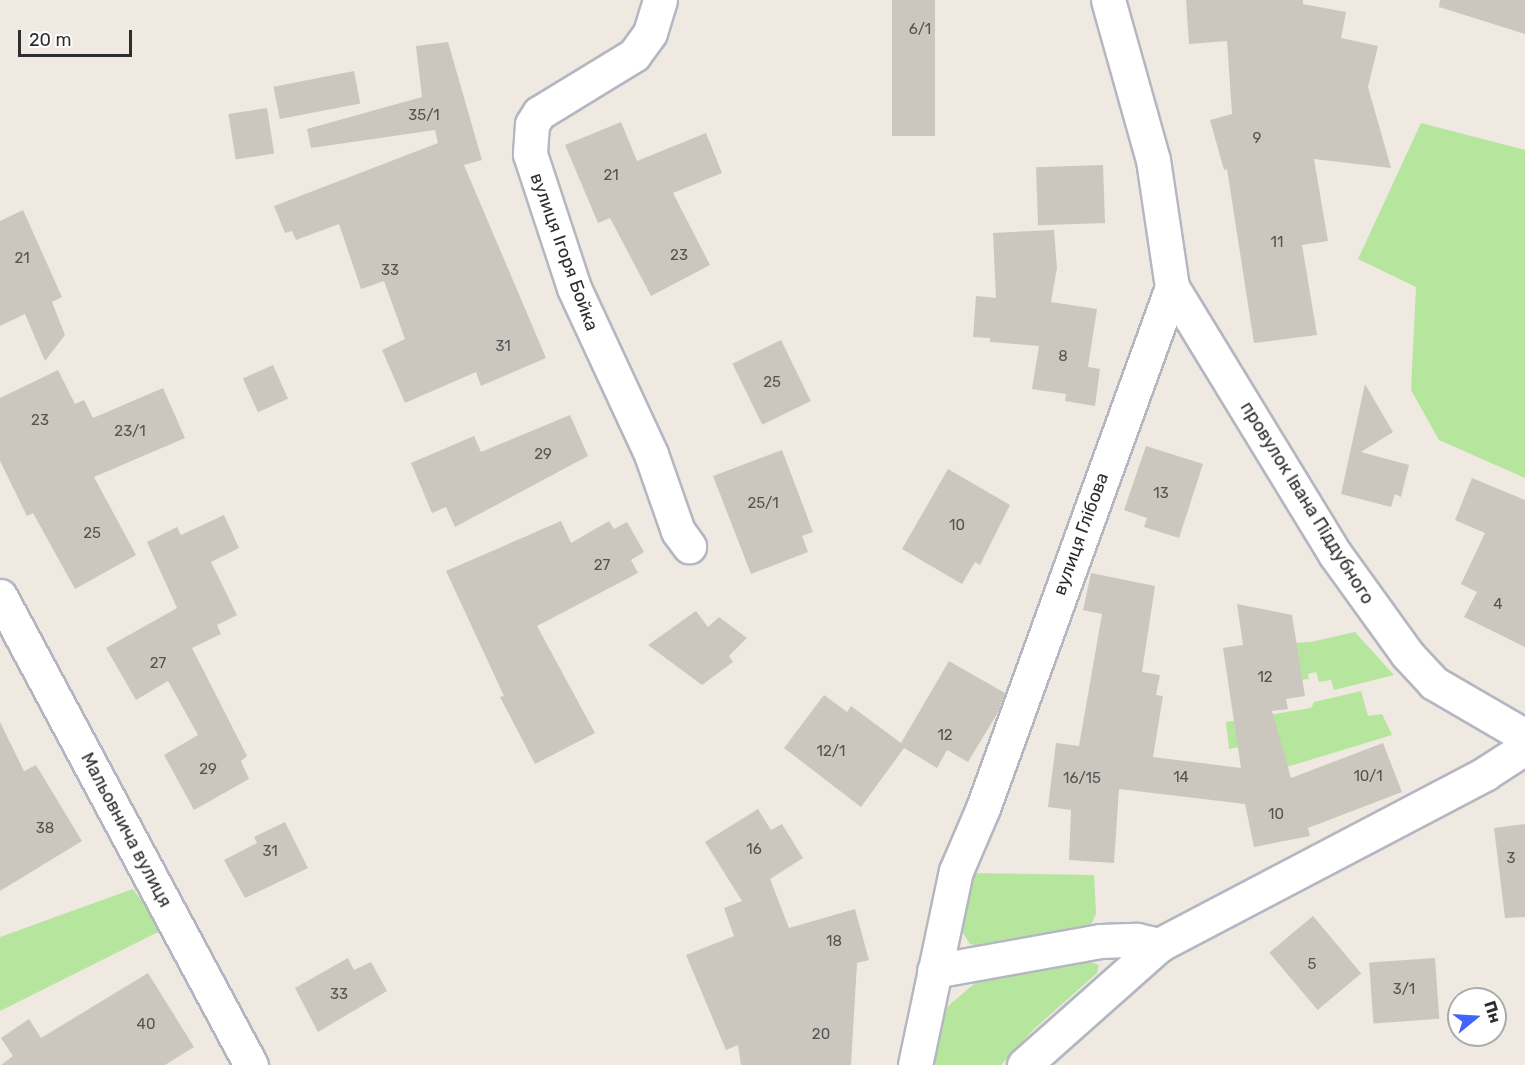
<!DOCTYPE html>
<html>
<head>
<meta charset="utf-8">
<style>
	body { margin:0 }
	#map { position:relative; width:1525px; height:1065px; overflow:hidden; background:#efe9e1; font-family:Rubik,sans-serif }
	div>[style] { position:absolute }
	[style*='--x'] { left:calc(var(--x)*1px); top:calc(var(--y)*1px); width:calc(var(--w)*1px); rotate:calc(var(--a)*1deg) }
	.green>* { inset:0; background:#b6e59e }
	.building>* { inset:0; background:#cbc7bf; transform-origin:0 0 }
	.roads { filter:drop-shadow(2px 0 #b4b7c1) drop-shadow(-2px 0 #b4b7c1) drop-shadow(0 2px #b4b7c1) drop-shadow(0 -2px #b4b7c1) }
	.minor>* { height:33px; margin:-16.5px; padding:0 16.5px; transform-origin:16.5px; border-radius:16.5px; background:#fff }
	span { translate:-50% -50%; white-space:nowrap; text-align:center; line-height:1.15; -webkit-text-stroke:5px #fff; paint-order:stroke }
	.number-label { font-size:15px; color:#555452 }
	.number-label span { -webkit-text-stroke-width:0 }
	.street-label { font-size:18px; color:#2e2e2e }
	.north { position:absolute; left:1447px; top:987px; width:60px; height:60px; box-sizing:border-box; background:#fff; border:2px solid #ababab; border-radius:50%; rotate:72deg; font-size:16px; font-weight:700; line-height:24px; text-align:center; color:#2e2e2e }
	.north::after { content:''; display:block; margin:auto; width:21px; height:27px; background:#4264fb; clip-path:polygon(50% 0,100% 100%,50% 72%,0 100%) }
	.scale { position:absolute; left:18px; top:30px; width:114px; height:27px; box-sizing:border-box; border:3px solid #2e2e2e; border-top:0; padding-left:8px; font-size:18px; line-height:21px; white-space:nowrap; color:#2e2e2e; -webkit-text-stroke:4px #fff; paint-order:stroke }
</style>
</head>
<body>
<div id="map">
	<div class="green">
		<i style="clip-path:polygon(1421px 123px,1525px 150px,1525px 478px,1439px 440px,1411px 390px,1416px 287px,1358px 259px)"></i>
		<i style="clip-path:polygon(1355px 632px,1394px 675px,1334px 690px,1331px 680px,1319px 682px,1316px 672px,1308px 674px,1309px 679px,1300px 680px,1276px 644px,1311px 642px)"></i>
		<i style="clip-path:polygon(1361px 691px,1368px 716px,1382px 714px,1392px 735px,1280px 769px,1273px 740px,1229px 749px,1226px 722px,1311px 708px,1314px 702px)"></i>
		<i style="clip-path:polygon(970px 873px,1094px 875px,1096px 914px,1088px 931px,987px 948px,970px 944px,959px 927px)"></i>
		<i style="clip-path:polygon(133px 889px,162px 930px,0 1011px,0 937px)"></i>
		<i style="clip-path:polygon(1079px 958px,1099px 965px,1097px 973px,1034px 1029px,1001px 1065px,926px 1065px,937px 1028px,948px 1006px,981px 978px)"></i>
	</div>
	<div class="building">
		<i style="left:892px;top:0;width:43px;height:136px"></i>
		<i style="clip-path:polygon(1186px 0,1303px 0,1303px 4px,1346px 12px,1341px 38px,1378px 46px,1368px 87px,1391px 168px,1314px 159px,1328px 241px,1302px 245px,1317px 335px,1254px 343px,1227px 169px,1224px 170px,1210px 120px,1232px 114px,1227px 41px,1189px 44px)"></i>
		<i style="clip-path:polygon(1440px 0,1525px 0,1525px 34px,1439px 7px)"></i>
		<i style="clip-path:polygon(448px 42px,482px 160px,464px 165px,546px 358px,481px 386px,476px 372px,405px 403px,382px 350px,405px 339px,384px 281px,361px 289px,339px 224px,296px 240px,292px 231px,285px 233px,274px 206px,438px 143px,435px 130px,311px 148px,307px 129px,422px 97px,416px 46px)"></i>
		<i style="left:354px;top:71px;width:33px;height:82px;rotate:79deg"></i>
		<i style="left:267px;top:108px;width:46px;height:39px;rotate:81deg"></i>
		<i style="clip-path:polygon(621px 122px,637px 161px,706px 133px,722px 173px,673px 193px,710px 265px,651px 296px,610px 218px,598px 223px,565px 145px)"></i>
		<i style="left:1103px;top:165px;width:58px;height:67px;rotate:88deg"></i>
		<i style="clip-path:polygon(23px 210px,62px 297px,52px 302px,65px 335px,45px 361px,25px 314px,0 326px,0 221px)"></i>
		<i style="clip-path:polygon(1054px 230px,1057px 268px,1051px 302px,1097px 309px,1088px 367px,1100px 369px,1095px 406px,1065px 401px,1066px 394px,1032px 389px,1039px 346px,990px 342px,990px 338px,973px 337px,976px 296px,996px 298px,993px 233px)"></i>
		<i style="left:781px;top:340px;width:68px;height:54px;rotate:64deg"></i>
		<i style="left:273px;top:365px;width:37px;height:33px;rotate:66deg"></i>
		<i style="clip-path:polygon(58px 370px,75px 404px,84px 400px,93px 418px,163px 388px,185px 438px,94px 477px,136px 555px,75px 589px,33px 513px,27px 516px,0 461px,0 398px)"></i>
		<i style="clip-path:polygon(1365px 384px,1393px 432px,1361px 452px,1409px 465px,1401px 497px,1395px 494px,1391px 507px,1341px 494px)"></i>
		<i style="clip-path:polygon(570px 415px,588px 456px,455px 527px,446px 507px,432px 513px,411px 463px,474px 436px,481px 452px)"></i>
		<i style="clip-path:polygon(1146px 446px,1203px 464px,1179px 538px,1144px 527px,1147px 518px,1124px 510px)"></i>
		<i style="clip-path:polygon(782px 450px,813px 532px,802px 536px,808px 552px,751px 574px,713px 476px)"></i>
		<i style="clip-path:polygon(948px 469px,1010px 505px,980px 565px,975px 562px,962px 584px,902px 549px)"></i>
		<i style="clip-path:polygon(1472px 478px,1525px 500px,1525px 647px,1464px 617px,1477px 592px,1461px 584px,1485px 533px,1455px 520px)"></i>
		<i style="clip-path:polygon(224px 515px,239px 548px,211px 562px,237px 615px,217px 625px,221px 634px,192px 648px,247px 756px,241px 761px,249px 779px,194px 810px,164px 755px,198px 735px,168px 681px,136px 700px,106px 648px,177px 608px,147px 542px,177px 527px,181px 535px)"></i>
		<i style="clip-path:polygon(561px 521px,571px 543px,609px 521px,614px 529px,627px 522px,644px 552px,631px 560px,638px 573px,537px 626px,595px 733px,535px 764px,500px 697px,504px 696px,446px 571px)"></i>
		<i style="clip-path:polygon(1091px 573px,1155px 586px,1142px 672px,1160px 675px,1156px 695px,1163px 696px,1153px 757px,1241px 768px,1223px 648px,1243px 645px,1237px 604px,1292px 615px,1305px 696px,1286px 699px,1288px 709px,1272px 711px,1291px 778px,1383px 743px,1402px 792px,1308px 828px,1310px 836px,1254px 847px,1245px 804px,1119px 789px,1114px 863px,1069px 860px,1071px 810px,1048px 807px,1056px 743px,1079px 746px,1102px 614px,1083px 610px)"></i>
		<i style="clip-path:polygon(696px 611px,708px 627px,719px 617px,747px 638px,729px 656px,733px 662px,702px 685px,648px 645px)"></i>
		<i style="clip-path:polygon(949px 661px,1005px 693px,997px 714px,968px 762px,947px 750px,937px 768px,904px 748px,861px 807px,784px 748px,824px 695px,847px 712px,851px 706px,901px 743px)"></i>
		<i style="clip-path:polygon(0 722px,24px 771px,36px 765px,82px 841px,0 891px)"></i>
		<i style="clip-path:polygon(758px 809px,771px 830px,782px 824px,803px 858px,770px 879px,789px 928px,855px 909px,869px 960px,857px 963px,851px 1065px,741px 1065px,738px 1045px,726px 1050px,686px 955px,734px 936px,724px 908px,742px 901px,705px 842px)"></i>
		<i style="clip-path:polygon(285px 822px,308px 868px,245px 898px,224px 860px,257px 843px,254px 837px)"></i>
		<i style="clip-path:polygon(1525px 824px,1525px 917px,1505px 918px,1494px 828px)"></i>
		<i style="left:1313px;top:916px;width:75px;height:57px;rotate:50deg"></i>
		<i style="clip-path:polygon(348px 958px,354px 970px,371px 962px,387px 991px,318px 1032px,295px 988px)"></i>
		<i style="left:1435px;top:958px;width:61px;height:66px;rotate:86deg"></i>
		<i style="clip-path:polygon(148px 973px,194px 1047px,165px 1065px,1px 1065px,13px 1056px,1px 1038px,29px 1019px,41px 1038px)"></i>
	</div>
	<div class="roads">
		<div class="minor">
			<i style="--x:660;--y:0;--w:34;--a:107"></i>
			<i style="--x:650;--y:33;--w:27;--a:126"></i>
			<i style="--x:634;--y:55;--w:111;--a:148.6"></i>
			<i style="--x:539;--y:113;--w:13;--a:122"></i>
			<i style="--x:532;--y:124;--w:30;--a:94"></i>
			<i style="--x:530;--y:154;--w:141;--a:71.8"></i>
			<i style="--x:574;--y:288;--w:183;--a:65.1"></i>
			<i style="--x:651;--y:454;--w:82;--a:70.7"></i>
			<i style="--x:678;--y:531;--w:19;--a:54"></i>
			<i style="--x:1172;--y:287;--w:313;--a:58.6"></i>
			<i style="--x:1335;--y:554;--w:123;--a:54.2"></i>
			<i style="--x:1407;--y:654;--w:40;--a:47"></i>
			<i style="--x:1434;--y:683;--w:105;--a:30.2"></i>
			<i style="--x:0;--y:596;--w:532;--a:61.85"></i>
			<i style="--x:934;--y:971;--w:169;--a:-10.2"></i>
			<i style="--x:1100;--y:941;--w:37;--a:-2"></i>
			<i style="--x:1137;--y:940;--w:23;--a:13"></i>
			<i style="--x:915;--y:1065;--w:198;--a:-78.1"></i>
			<i style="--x:956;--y:871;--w:69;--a:-66.8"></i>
			<i style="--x:983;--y:808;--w:554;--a:-70.06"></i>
			<i style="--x:1172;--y:287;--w:128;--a:-98.5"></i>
			<i style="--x:1153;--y:160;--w:166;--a:-105.7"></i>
			<i style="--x:1024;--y:1065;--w:181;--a:-41.6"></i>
			<i style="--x:1159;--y:945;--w:369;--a:-27.7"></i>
			<i style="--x:1486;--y:773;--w:46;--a:-32.7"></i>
		</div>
	</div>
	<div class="number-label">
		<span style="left:920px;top:30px">6/1</span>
		<span style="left:424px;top:116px">35/1</span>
		<span style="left:1257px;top:139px">9</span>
		<span style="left:611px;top:176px">21</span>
		<span style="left:1277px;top:243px">11</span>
		<span style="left:679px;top:256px">23</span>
		<span style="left:22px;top:259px">21</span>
		<span style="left:390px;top:271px">33</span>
		<span style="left:503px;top:347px">31</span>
		<span style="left:1063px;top:357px">8</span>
		<span style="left:772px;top:383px">25</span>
		<span style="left:40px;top:421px">23</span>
		<span style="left:130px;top:432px">23/1</span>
		<span style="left:543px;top:455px">29</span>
		<span style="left:1161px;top:494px">13</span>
		<span style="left:763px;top:504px">25/1</span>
		<span style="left:957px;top:526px">10</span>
		<span style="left:92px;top:534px">25</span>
		<span style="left:602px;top:566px">27</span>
		<span style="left:1498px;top:605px">4</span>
		<span style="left:158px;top:664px">27</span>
		<span style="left:1265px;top:678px">12</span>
		<span style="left:945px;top:736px">12</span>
		<span style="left:831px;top:752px">12/1</span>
		<span style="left:208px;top:770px">29</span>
		<span style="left:1368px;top:777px">10/1</span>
		<span style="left:1181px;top:778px">14</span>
		<span style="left:1082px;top:779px">16/15</span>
		<span style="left:1276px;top:815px">10</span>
		<span style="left:45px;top:829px">38</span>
		<span style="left:754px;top:850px">16</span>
		<span style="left:270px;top:852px">31</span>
		<span style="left:1511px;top:859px">3</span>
		<span style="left:834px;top:942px">18</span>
		<span style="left:1312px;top:965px">5</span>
		<span style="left:1404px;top:990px">3/1</span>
		<span style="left:339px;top:995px">33</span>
		<span style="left:146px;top:1025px">40</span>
		<span style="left:821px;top:1035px">20</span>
	</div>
	<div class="street-label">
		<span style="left:564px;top:252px;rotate:70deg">вулиця Ігоря Бойка</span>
		<span style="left:1307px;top:503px;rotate:58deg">провулок Івана Піддубного</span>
		<span style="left:1081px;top:534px;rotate:-70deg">вулиця Глібова</span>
		<span style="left:126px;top:830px;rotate:62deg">Мальовнича вулиця</span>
	</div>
	<div class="north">Пн</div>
	<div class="scale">20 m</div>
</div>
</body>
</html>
